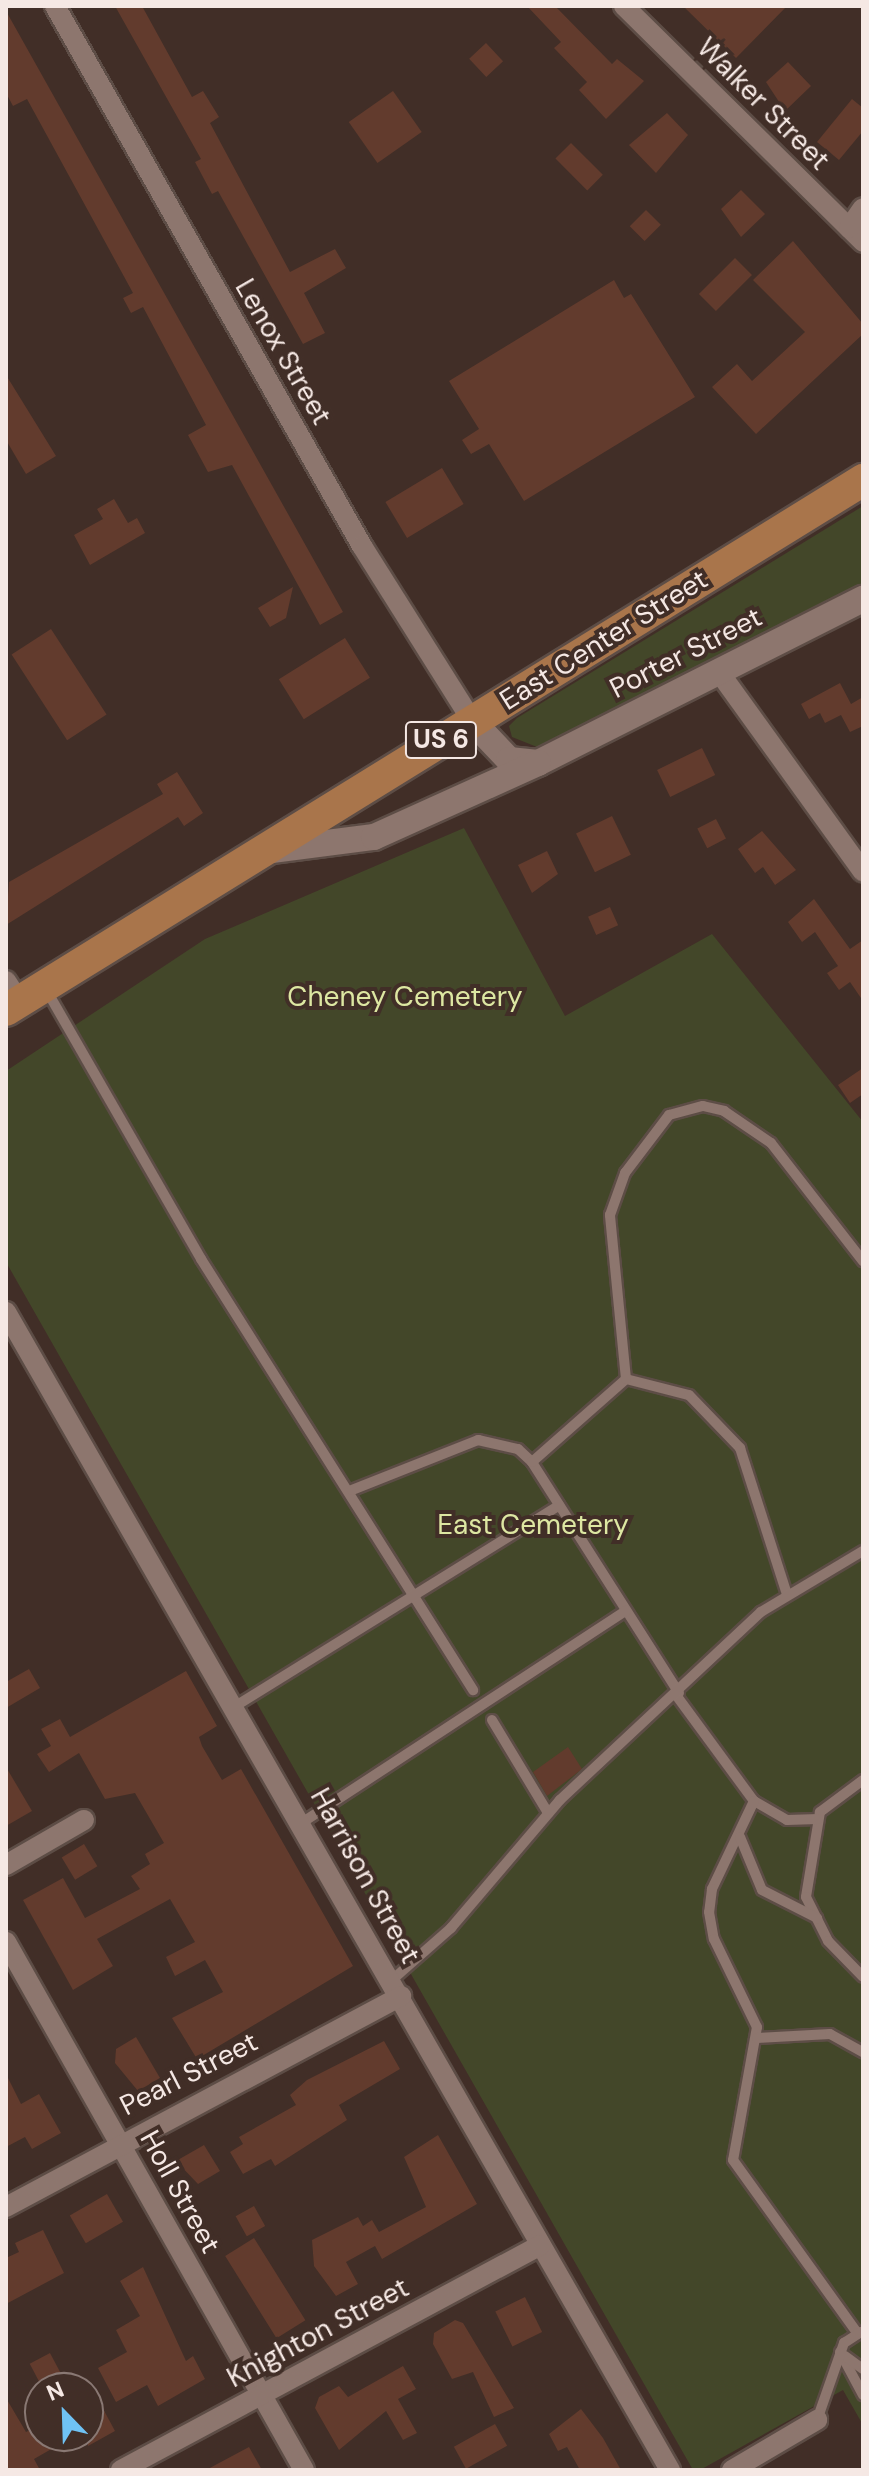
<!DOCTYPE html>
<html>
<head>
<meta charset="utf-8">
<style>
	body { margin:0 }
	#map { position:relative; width:869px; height:2476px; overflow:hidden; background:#412e27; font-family:"DM Sans",sans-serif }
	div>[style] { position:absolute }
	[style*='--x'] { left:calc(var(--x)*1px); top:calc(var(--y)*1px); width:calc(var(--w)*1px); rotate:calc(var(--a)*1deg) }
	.green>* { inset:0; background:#434729 }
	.building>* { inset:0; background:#623b2d; transform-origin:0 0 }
	.roads { filter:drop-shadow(2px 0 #5d4d46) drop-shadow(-2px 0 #5d4d46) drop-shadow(0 2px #5d4d46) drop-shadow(0 -2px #5d4d46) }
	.service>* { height:10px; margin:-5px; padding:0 5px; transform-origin:5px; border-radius:5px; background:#8d766e }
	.minor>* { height:20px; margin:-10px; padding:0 10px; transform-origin:10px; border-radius:10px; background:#8d766e }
	.tertiary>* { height:26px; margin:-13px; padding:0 13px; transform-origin:13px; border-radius:13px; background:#8d766e }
	.primary>* { height:32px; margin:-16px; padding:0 16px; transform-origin:16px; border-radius:16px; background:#a9754b }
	span { translate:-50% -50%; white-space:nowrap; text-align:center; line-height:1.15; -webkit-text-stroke:8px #412e27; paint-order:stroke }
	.shield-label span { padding:2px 6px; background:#412e27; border:2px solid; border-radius:6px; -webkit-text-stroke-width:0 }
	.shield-label { font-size:26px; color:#f5e8e4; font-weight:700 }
	.street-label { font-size:28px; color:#f5e8e4 }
	.park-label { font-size:28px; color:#dde7a2 }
	.frame { position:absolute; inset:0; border:8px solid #f5e8e4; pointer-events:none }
	.north { position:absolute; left:24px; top:2372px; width:80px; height:80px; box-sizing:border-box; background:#412e27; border:2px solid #897873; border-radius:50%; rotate:337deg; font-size:22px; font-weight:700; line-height:32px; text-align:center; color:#f5e8e4 }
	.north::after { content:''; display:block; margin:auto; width:28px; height:36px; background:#6fc2f4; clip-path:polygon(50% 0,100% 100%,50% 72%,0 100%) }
</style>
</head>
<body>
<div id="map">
	<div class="green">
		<i style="clip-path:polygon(863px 506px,863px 583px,537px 747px,512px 737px,509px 726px,517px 718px)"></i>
		<i style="clip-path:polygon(464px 828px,565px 1016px,712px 934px,863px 1122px,863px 2425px,843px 2390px,700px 2470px,693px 2470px,6px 1262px,6px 1071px,205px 939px)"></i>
	</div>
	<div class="building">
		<i style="clip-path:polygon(115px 6px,142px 6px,192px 97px,203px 91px,219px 117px,210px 123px,290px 272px,335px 249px,346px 268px,304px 293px,325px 333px,303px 344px,218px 191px,212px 194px,195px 162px,201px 159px)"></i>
		<i style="clip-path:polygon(527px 6px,555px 6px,612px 64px,617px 59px,644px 81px,606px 119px,579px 90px,587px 82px,554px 48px,561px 42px)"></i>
		<i style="clip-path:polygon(683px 6px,787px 6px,736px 58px)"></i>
		<i style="clip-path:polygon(6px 11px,343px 612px,320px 625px,232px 465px,208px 472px,188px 435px,206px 425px,143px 307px,131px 313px,123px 298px,133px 293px,27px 99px,13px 106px,6px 93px)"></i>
		<i style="left:486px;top:43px;width:25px;height:23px;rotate:47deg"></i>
		<i style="clip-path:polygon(788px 62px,811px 86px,785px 111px,766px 82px)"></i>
		<i style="left:393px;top:91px;width:50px;height:54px;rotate:55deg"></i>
		<i style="clip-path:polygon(852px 99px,863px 108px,863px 131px,839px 160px,817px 142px)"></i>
		<i style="clip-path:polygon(667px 113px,688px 135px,656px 173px,629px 145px)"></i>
		<i style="left:571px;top:143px;width:45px;height:22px;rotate:45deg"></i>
		<i style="clip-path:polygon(741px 190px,765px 214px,741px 237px,721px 209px)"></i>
		<i style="left:646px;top:210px;width:21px;height:23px;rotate:45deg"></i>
		<i style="clip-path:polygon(793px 241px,863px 324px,863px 334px,756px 434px,712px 387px,737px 364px,752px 381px,805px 332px,753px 280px)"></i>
		<i style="left:735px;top:258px;width:24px;height:51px;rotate:45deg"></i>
		<i style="clip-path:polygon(614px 280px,624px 298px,631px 294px,695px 397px,524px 501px,489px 444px,471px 454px,462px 440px,479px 429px,449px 381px)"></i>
		<i style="clip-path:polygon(6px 375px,56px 456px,26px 474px,6px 440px)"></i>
		<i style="left:442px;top:468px;width:42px;height:66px;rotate:59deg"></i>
		<i style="clip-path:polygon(114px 499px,128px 523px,137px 518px,145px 533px,90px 565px,74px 535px,103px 519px,97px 509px)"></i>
		<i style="clip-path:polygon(293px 587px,286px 618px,270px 627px,258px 608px)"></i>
		<i style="left:51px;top:629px;width:102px;height:47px;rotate:57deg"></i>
		<i style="left:345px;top:638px;width:47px;height:78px;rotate:58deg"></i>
		<i style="clip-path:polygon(840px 683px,851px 704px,863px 697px,863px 726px,850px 732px,841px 715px,825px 723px,820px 713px,809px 719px,801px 704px)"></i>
		<i style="left:702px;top:748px;width:30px;height:50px;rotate:64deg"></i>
		<i style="clip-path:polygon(177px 772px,203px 813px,184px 826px,178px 817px,6px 925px,9px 882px,163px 794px,157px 784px)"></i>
		<i style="left:612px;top:816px;width:43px;height:40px;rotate:64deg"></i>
		<i style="left:716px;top:819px;width:22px;height:21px;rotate:63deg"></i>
		<i style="clip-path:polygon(762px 831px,796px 870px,775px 885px,763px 867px,755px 873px,738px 849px)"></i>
		<i style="clip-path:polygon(547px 851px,558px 874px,532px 893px,518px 865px)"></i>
		<i style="clip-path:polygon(814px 899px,850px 949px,863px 940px,863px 1001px,850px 982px,839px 990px,827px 973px,838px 966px,815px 932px,802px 942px,788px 922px)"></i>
		<i style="left:610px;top:907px;width:20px;height:24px;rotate:66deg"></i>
		<i style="clip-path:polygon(863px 1068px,863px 1094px,850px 1103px,838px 1085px)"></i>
		<i style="clip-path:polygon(29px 1669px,40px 1688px,6px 1708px,6px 1682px)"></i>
		<i style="clip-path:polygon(186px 1671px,217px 1726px,199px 1737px,202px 1746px,222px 1780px,241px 1769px,353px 1966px,197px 2059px,172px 2018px,223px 1992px,205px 1960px,175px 1976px,166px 1957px,195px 1942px,170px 1899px,97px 1939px,113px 1966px,73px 1990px,23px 1900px,63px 1878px,85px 1918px,140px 1889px,131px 1876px,150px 1864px,145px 1854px,164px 1843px,135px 1793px,105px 1799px,79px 1753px,49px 1772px,37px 1754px,51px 1746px,41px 1729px,60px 1719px,70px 1737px)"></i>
		<i style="clip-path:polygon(568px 1747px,582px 1769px,547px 1796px,533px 1772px)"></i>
		<i style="clip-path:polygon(6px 1767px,32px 1811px,6px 1826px)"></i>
		<i style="left:84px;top:1844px;width:26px;height:26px;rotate:59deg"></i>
		<i style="clip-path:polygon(136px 2037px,160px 2078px,138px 2091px,115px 2063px,116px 2049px)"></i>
		<i style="clip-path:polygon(384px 2041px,400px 2069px,339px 2105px,347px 2120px,275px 2166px,271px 2159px,243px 2174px,230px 2152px,243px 2144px,239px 2137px,296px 2105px,290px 2095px,307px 2080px)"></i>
		<i style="clip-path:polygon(6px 2074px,21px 2104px,39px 2094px,61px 2133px,32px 2149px,25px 2137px,6px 2147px)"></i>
		<i style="clip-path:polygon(438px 2135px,477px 2204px,382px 2259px,375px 2246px,346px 2262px,358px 2284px,336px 2296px,314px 2266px,312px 2240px,358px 2217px,363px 2226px,372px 2220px,379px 2232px,426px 2207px,404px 2157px)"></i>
		<i style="clip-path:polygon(204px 2145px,220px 2171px,198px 2184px,176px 2161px)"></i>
		<i style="left:107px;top:2194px;width:32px;height:43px;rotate:60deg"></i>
		<i style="left:254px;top:2206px;width:23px;height:21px;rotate:61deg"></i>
		<i style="clip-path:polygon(43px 2230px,64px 2273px,6px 2304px,6px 2258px,19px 2252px,15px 2243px)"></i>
		<i style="left:254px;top:2238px;width:97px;height:34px;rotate:58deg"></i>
		<i style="clip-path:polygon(143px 2267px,186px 2361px,193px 2356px,205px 2379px,158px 2406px,147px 2385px,116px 2402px,98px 2368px,127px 2352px,116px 2330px,140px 2316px,120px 2281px)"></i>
		<i style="left:525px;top:2297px;width:39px;height:33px;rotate:64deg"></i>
		<i style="clip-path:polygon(455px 2320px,463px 2323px,514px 2408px,494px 2417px,473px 2372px,452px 2379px,433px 2344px,434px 2333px)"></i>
		<i style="left:50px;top:2353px;width:24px;height:23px;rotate:62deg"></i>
		<i style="clip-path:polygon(403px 2366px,416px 2389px,398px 2399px,417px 2433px,403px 2440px,386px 2411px,339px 2450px,315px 2408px,319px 2397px,339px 2386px,348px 2397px)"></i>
		<i style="clip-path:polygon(88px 2381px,115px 2431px,88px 2446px)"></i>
		<i style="clip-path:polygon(6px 2398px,26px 2432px,40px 2425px,40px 2436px,74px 2436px,34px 2459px,40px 2470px,6px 2470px)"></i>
		<i style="clip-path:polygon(581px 2409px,603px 2438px,621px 2470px,580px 2470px,567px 2447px,558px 2451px,549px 2434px)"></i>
		<i style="left:495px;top:2424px;width:25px;height:47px;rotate:61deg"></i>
		<i style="clip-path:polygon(249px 2447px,262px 2470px,206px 2470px)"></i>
	</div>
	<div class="roads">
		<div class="service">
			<i style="--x:47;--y:991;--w:309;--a:60.1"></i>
			<i style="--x:201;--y:1259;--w:510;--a:57.74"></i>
			<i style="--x:626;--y:1379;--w:65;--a:14.3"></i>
			<i style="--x:689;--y:1395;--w:74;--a:46.1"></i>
			<i style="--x:740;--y:1448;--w:153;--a:72.2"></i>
			<i style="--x:352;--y:1490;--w:136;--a:-21.6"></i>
			<i style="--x:478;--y:1440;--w:41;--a:12.7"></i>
			<i style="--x:518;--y:1449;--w:19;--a:43"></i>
			<i style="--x:679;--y:1693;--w:274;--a:-122.5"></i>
			<i style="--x:532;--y:1462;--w:125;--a:-41.4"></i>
			<i style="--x:626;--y:1379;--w:165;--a:-95.6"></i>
			<i style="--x:610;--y:1215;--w:45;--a:-70.3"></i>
			<i style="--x:625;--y:1173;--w:73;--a:-52.8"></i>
			<i style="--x:669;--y:1115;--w:35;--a:-15"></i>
			<i style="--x:703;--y:1106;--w:22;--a:13"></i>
			<i style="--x:724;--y:1111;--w:57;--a:34.2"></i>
			<i style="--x:771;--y:1143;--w:150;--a:52.1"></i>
			<i style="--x:676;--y:1695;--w:132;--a:53.7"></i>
			<i style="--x:237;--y:1705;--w:379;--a:-31.8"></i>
			<i style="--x:492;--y:1720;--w:109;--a:58.9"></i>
			<i style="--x:863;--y:1780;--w:54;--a:143.3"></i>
			<i style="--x:820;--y:1812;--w:86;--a:99.4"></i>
			<i style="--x:806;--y:1897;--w:49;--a:63.4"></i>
			<i style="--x:828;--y:1941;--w:50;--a:45.8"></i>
			<i style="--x:818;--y:1819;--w:31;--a:178"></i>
			<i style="--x:787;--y:1820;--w:38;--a:-150"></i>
			<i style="--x:754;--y:1801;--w:98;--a:115.5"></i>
			<i style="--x:712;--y:1889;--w:23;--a:97"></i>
			<i style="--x:709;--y:1912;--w:27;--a:80"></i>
			<i style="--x:714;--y:1939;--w:98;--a:64"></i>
			<i style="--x:757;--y:2027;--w:135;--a:100.2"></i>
			<i style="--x:733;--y:2160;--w:214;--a:54.3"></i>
			<i style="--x:303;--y:1822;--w:386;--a:-33.2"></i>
			<i style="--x:740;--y:1837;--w:57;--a:67.5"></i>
			<i style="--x:762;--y:1890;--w:62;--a:27"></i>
			<i style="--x:392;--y:1980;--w:79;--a:-41.4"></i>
			<i style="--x:451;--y:1928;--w:168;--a:-49.6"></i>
			<i style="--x:560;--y:1800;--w:275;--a:-43.1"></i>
			<i style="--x:761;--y:1612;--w:119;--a:-30.9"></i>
			<i style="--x:757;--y:2038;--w:73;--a:-3.1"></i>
			<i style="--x:830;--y:2034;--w:38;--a:29"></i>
			<i style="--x:840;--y:2352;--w:49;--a:61.9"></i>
			<i style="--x:845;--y:2356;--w:22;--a:36"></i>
			<i style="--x:817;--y:2420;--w:82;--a:-70.7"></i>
			<i style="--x:844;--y:2343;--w:20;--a:-33"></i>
		</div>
		<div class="minor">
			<i style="--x:55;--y:6;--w:621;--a:60.38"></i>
			<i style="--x:362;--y:546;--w:207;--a:57.8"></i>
			<i style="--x:624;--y:6;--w:336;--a:44.6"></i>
			<i style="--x:849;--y:228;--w:24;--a:-55"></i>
			<i style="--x:719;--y:672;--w:246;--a:54.2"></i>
			<i style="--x:6;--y:981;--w:30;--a:57"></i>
			<i style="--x:6;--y:1312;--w:1335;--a:60.17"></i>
			<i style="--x:6;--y:1865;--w:90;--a:-30"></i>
			<i style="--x:6;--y:1942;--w:606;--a:60.56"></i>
			<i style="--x:6;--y:2207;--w:448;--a:-28.1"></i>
			<i style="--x:121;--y:2470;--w:476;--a:-28.2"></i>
			<i style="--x:732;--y:2470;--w:99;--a:-30.5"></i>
		</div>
		<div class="tertiary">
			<i style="--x:472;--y:721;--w:54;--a:46.5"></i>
			<i style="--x:509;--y:760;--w:29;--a:6"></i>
			<i style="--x:538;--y:763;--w:364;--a:-26.8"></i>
			<i style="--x:264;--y:851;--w:111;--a:-7.3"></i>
			<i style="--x:374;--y:837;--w:180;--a:-24.3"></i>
		</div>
		<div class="primary">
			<i style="--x:6;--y:1010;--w:1008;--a:-31.73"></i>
		</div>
	</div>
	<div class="shield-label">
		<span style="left:441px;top:740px">US 6</span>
	</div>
	<div class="street-label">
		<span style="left:763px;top:104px;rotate:45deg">Walker Street</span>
		<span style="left:283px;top:352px;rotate:60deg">Lenox Street</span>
		<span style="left:604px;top:640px;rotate:-32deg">East Center Street</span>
		<span style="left:686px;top:653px;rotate:-27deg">Porter Street</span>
		<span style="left:365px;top:1876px;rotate:61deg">Harrison Street</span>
		<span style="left:189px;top:2074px;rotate:-27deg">Pearl Street</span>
		<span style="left:180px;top:2192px;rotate:61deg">Holl Street</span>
		<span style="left:318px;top:2333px;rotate:-28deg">Knighton Street</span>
	</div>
	<div class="park-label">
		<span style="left:405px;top:997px">Cheney Cemetery</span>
		<span style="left:533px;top:1525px">East Cemetery</span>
	</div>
	<div class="frame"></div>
	<div class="north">N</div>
</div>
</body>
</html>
